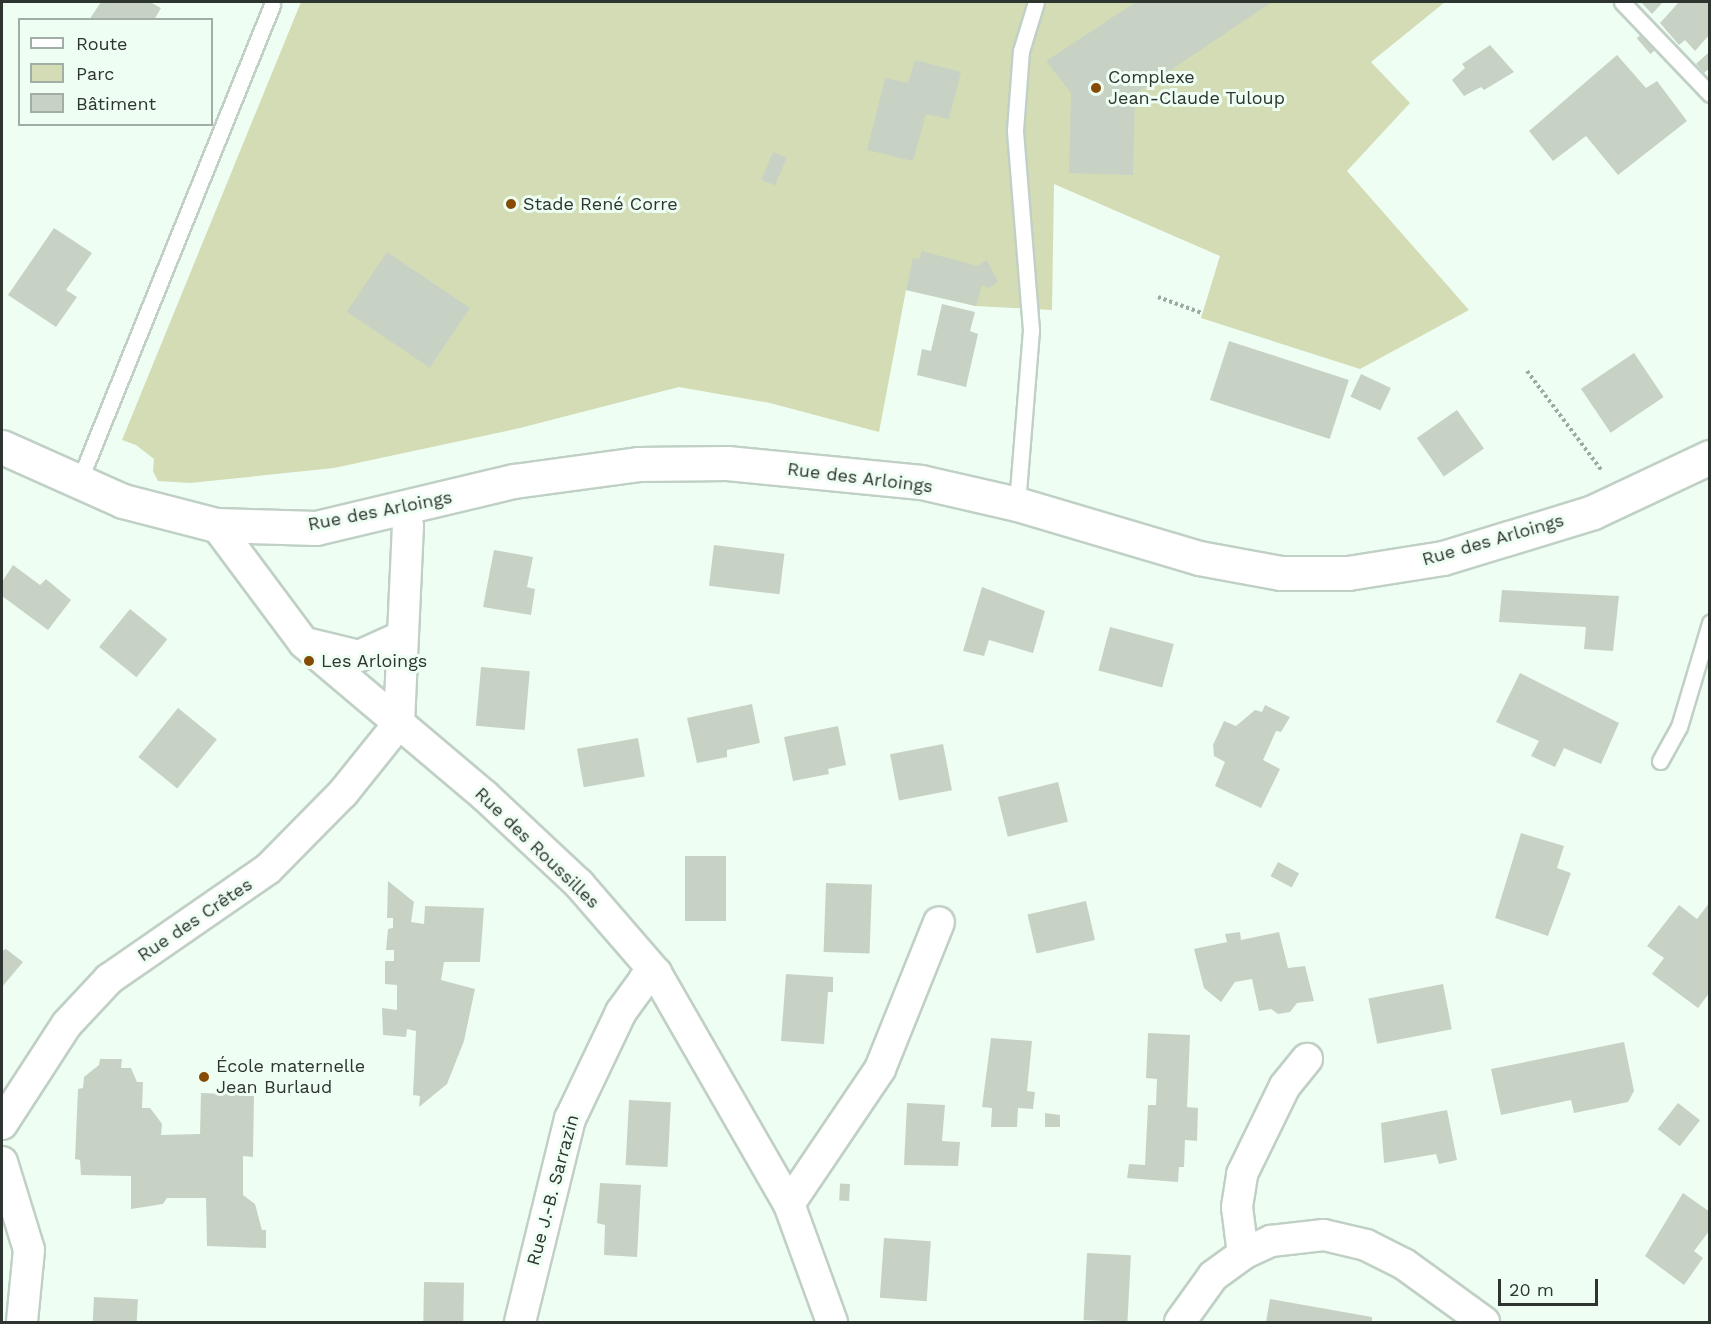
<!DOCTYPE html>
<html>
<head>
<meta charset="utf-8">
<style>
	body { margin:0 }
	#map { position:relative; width:1711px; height:1324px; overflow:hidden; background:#eefef3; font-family:"Work Sans",sans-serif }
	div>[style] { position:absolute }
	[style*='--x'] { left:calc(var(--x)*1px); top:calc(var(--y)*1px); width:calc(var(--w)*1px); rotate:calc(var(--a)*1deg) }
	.green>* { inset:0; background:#d3dcb5 }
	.building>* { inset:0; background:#c8d2c4; transform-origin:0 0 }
	.path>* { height:4px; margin-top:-2px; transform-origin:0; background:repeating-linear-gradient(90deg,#9da9a1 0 3px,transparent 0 6px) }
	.roads { filter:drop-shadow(2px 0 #c0d0c5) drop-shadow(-2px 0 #c0d0c5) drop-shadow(0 2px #c0d0c5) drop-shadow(0 -2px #c0d0c5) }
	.lane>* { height:15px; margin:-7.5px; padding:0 7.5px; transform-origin:7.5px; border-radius:7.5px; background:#fff }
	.street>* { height:30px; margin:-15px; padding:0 15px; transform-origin:15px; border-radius:15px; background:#fff }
	.secondary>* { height:33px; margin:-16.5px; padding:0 16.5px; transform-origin:16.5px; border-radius:16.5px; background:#fff }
	.dots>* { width:16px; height:16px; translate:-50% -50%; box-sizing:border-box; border:3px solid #eefef3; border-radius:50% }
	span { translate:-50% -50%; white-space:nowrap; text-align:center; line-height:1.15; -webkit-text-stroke:6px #eefef3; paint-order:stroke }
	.poi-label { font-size:18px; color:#2e3430 }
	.left { translate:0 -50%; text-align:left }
	.street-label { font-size:18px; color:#2e3430 }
	.frame { position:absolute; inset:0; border:3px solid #2e3430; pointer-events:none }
	.legend { position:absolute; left:18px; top:18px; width:195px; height:108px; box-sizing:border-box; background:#eefef3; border:2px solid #a1ada5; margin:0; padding:8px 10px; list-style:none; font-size:18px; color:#2e3430 }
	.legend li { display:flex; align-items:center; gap:12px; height:30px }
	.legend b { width:30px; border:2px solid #a1ada5 }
	.scale { position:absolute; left:1498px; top:1279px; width:100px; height:27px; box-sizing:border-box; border:3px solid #2e3430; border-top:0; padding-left:8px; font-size:18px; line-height:21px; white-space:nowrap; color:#2e3430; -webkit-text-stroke:4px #eefef3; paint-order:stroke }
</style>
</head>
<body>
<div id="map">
	<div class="green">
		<i style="clip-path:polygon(301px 2px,1445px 2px,1371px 62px,1410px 103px,1347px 171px,1469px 310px,1360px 369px,1201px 318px,1220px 256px,1054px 184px,1052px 310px,976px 306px,906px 290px,879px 432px,770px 403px,679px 387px,520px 428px,334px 468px,190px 483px,158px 481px,153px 471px,154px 459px,136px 445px,122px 440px)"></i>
	</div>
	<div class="building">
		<i style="clip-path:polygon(101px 2px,150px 2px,161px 8px,154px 20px,89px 20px)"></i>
		<i style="clip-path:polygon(1136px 2px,1272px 2px,1135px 94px,1133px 175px,1069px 173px,1071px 93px,1046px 61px)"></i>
		<i style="clip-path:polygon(1641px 2px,1663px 2px,1652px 14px)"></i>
		<i style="clip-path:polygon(1679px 2px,1710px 2px,1710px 34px,1695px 51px,1685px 40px,1679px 45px,1660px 23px)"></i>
		<i style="left:1645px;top:31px;width:21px;height:11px;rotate:49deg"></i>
		<i style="clip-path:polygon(1490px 45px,1514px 72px,1484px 90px,1481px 87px,1464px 96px,1452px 80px,1465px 68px,1462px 64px)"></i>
		<i style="clip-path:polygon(1708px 53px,1710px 68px,1704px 73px,1696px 64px)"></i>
		<i style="clip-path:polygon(1617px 55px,1646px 88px,1657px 81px,1687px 121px,1618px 175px,1586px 136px,1553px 161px,1529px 131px)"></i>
		<i style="clip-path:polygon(915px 60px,961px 72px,949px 119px,926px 114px,913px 161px,867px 150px,885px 78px,908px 83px)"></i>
		<i style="left:773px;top:152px;width:15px;height:30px;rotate:23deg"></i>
		<i style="clip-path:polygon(54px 228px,92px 253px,66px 290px,77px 297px,56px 327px,8px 295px)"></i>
		<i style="clip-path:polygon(922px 251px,977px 266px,987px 260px,998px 282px,989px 288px,982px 285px,976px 306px,906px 290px,913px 258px,919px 259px)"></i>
		<i style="left:387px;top:252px;width:100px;height:72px;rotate:34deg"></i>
		<i style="clip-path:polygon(942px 304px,975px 312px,970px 331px,978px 334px,966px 387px,917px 375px,922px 349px,931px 351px)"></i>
		<i style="left:1229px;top:341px;width:126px;height:62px;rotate:18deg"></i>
		<i style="left:1634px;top:353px;width:53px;height:64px;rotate:56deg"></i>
		<i style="left:1361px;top:374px;width:33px;height:25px;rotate:25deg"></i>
		<i style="left:1457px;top:410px;width:47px;height:49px;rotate:55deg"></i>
		<i style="left:714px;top:545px;width:71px;height:41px;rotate:7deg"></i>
		<i style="clip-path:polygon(494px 550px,533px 557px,527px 587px,535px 589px,531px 615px,483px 607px)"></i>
		<i style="clip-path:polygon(13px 565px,40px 585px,46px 579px,71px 600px,48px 630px,2px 596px,2px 582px)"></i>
		<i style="clip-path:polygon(982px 587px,1045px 611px,1033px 653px,989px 640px,984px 656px,963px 651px)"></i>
		<i style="clip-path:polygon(1502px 590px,1619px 596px,1613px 651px,1584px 649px,1586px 627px,1499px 622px)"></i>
		<i style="left:130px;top:609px;width:48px;height:49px;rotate:39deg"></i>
		<i style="left:1110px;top:627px;width:66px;height:45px;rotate:15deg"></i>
		<i style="left:481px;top:667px;width:49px;height:59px;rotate:5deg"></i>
		<i style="clip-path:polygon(1520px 673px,1619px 723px,1601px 764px,1564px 748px,1555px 767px,1531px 756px,1539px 741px,1496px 722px)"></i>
		<i style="clip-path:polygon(752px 704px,760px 743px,727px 750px,727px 757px,697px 763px,687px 718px)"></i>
		<i style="clip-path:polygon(1265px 705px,1290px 717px,1281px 732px,1276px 731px,1263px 760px,1280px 769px,1261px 808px,1215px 786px,1225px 762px,1214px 756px,1213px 745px,1224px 721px,1236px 726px,1255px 710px,1262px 712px)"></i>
		<i style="left:178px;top:708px;width:50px;height:63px;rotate:39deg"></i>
		<i style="clip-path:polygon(838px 726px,846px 765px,828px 769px,829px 774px,793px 781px,784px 737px)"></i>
		<i style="left:638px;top:738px;width:39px;height:62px;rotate:80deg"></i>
		<i style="left:943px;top:744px;width:47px;height:54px;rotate:79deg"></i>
		<i style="left:1058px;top:782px;width:41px;height:62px;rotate:76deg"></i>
		<i style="clip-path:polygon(1521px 833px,1564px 846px,1557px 868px,1571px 873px,1548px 936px,1495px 918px)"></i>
		<i style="left:685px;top:856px;width:41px;height:65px"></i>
		<i style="left:1278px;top:862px;width:24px;height:16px;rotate:28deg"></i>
		<i style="clip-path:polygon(388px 881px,414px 902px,411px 922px,424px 924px,425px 906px,484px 908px,480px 962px,444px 962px,441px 980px,475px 989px,464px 1041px,447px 1084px,419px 1107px,420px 1096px,413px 1095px,416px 1031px,407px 1029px,406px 1037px,383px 1035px,382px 1008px,397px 1010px,397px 985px,385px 984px,385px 961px,394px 961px,394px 950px,386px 950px,388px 929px,393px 928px,393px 918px,387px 918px)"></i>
		<i style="left:826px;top:883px;width:46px;height:69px;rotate:2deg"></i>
		<i style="left:1086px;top:901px;width:40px;height:60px;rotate:77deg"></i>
		<i style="clip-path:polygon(1710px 902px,1710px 992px,1698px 1008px,1652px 974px,1664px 958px,1647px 946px,1679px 905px,1697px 919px)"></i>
		<i style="clip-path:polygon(1240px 932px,1241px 940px,1279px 932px,1288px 968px,1305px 966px,1314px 1001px,1297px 1003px,1290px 1012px,1278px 1014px,1271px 1009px,1259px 1011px,1252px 979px,1235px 982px,1221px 1002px,1204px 988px,1194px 949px,1227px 942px,1225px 934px)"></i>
		<i style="clip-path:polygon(6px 949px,23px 962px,2px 987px,2px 951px)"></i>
		<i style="clip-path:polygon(786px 974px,833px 977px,833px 992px,828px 992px,824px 1044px,781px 1041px)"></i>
		<i style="left:1443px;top:984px;width:46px;height:76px;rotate:79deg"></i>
		<i style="clip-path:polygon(1148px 1033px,1190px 1035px,1187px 1107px,1198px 1108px,1197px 1141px,1185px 1140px,1184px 1167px,1179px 1167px,1178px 1182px,1127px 1178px,1129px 1164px,1145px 1165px,1148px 1105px,1156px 1105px,1157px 1079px,1146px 1078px)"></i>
		<i style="clip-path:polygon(991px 1038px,1032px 1041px,1027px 1091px,1035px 1092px,1033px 1109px,1018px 1108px,1017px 1127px,991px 1127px,992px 1108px,982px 1107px)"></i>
		<i style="clip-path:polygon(1624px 1042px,1634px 1091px,1628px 1102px,1574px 1113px,1571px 1100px,1501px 1115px,1491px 1069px)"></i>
		<i style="clip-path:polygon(100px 1059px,122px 1059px,121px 1068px,131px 1068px,137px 1082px,143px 1082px,142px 1108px,150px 1108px,157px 1117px,162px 1124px,161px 1135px,200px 1134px,201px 1093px,254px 1095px,253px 1157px,243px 1156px,243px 1195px,255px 1204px,262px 1230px,266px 1230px,266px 1248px,207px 1246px,206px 1198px,167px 1198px,163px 1204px,131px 1209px,131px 1176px,81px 1175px,80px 1160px,75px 1159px,78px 1089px,83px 1088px,84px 1077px,99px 1065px)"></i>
		<i style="left:629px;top:1100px;width:42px;height:65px;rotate:3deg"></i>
		<i style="clip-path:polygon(907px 1103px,945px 1105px,942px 1141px,960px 1142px,958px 1166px,904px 1165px)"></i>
		<i style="left:1678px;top:1103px;width:28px;height:33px;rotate:38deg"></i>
		<i style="clip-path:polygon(1447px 1110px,1457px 1160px,1439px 1164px,1436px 1154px,1384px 1163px,1381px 1123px)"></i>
		<i style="clip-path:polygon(1045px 1113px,1060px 1115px,1060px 1127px,1045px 1127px)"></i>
		<i style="clip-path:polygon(600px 1183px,641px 1185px,637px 1257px,604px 1255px,605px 1225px,597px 1223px)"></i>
		<i style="left:850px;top:1184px;width:17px;height:10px;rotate:93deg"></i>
		<i style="clip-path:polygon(1683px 1193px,1710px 1212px,1710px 1230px,1694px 1251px,1703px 1258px,1684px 1285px,1645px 1256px)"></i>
		<i style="left:884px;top:1238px;width:47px;height:60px;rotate:4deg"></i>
		<i style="left:1087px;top:1253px;width:44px;height:67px;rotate:3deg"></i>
		<i style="left:424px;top:1282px;width:40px;height:40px;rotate:1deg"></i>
		<i style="left:94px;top:1297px;width:44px;height:25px;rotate:3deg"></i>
		<i style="clip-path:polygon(1270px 1299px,1372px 1317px,1372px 1322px,1266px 1322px)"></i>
	</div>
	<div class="path">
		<i style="--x:1158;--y:297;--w:47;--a:20"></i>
		<i style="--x:1527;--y:371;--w:125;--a:53.1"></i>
	</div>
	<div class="roads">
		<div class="lane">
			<i style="--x:1622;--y:2;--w:127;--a:46.3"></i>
			<i style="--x:78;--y:484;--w:517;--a:-67.95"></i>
			<i style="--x:1017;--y:504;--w:175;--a:-85.4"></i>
			<i style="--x:1031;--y:330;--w:201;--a:-94.6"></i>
			<i style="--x:1015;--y:130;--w:79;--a:-85.7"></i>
			<i style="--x:1021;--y:51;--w:51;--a:-73"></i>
			<i style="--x:1660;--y:761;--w:39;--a:-61"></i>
			<i style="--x:1679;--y:727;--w:109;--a:-73.4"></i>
		</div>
		<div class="street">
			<i style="--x:216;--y:525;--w:147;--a:53.3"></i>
			<i style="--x:304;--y:643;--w:237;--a:40.2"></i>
			<i style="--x:485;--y:796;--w:129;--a:43.1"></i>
			<i style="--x:579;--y:884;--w:118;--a:49.1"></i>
			<i style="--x:656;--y:973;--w:267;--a:60.1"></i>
			<i style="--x:789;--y:1204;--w:126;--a:70"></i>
			<i style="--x:310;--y:644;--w:50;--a:13.8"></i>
			<i style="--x:359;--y:656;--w:48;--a:-24.4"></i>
			<i style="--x:399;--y:723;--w:197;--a:-87.4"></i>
			<i style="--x:408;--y:526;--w:17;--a:-107"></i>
			<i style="--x:2;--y:1124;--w:119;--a:-57"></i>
			<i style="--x:67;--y:1024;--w:62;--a:-47"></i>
			<i style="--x:109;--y:979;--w:193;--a:-34.7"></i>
			<i style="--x:268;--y:869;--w:107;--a:-45.4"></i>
			<i style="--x:343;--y:793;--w:90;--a:-51.3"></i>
			<i style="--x:2;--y:1162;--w:92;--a:72.9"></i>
			<i style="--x:29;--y:1250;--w:72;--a:95.6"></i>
			<i style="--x:789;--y:1204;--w:163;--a:-56"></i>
			<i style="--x:880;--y:1069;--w:158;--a:-68.1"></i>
			<i style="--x:1243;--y:1254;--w:47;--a:-97.3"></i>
			<i style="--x:1237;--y:1207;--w:33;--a:-81"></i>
			<i style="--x:1242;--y:1174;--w:98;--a:-64"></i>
			<i style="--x:1285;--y:1086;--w:35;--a:-51"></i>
			<i style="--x:520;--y:1322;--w:209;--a:-76.2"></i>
			<i style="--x:570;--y:1119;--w:119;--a:-64.5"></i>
			<i style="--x:621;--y:1012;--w:39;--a:-54"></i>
			<i style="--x:644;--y:980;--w:14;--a:-30"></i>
			<i style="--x:1180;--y:1322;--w:57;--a:-54.3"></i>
			<i style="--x:1213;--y:1276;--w:37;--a:-36"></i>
			<i style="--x:1243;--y:1254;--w:31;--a:-25"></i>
			<i style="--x:1271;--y:1241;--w:53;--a:-6.5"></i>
			<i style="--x:1324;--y:1235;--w:43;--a:13.4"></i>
			<i style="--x:1366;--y:1245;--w:42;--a:26.6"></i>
			<i style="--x:1404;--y:1264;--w:99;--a:35.9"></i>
		</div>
		<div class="secondary">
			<i style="--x:2;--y:447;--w:133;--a:24.1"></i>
			<i style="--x:123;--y:501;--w:96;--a:14.5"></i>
			<i style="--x:216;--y:525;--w:100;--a:1.7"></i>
			<i style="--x:316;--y:528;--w:204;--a:-13.4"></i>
			<i style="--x:514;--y:481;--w:125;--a:-7.8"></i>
			<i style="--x:638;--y:464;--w:89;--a:-0.6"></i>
			<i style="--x:727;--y:463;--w:195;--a:5.6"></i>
			<i style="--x:921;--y:482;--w:98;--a:12.9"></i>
			<i style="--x:1017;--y:504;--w:190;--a:16.5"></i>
			<i style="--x:1199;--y:558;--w:83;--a:10.4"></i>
			<i style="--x:1281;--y:573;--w:67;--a:0"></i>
			<i style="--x:1348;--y:573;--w:96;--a:-9"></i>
			<i style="--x:1443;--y:558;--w:157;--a:-17"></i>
			<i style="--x:1593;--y:512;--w:129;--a:-25.2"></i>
		</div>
	</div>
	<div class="dots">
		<i style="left:1096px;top:88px;background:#864b04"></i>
		<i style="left:511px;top:204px;background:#864b04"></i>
		<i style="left:309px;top:661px;background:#864b04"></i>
		<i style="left:204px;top:1077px;background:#864b04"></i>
	</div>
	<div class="poi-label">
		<span class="left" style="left:1108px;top:88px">Complexe<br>Jean-Claude Tuloup</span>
		<span class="left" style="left:523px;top:204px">Stade René Corre</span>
		<span class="left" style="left:321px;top:661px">Les Arloings</span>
		<span class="left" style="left:216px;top:1077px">École maternelle<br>Jean Burlaud</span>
	</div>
	<div class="street-label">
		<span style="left:860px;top:478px;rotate:7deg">Rue des Arloings</span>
		<span style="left:380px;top:511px;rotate:-11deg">Rue des Arloings</span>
		<span style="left:1493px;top:540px;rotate:-16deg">Rue des Arloings</span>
		<span style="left:537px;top:848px;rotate:44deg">Rue des Roussilles</span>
		<span style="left:195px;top:920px;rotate:-34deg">Rue des Crêtes</span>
		<span style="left:553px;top:1190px;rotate:-75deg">Rue J.-B. Sarrazin</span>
	</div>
	<div class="frame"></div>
	<ul class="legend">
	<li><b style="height:8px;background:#fff"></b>Route</li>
	<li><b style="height:16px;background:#d3dcb5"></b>Parc</li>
	<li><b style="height:16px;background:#c8d2c4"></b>Bâtiment</li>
	</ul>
	<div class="scale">20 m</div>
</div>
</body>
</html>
